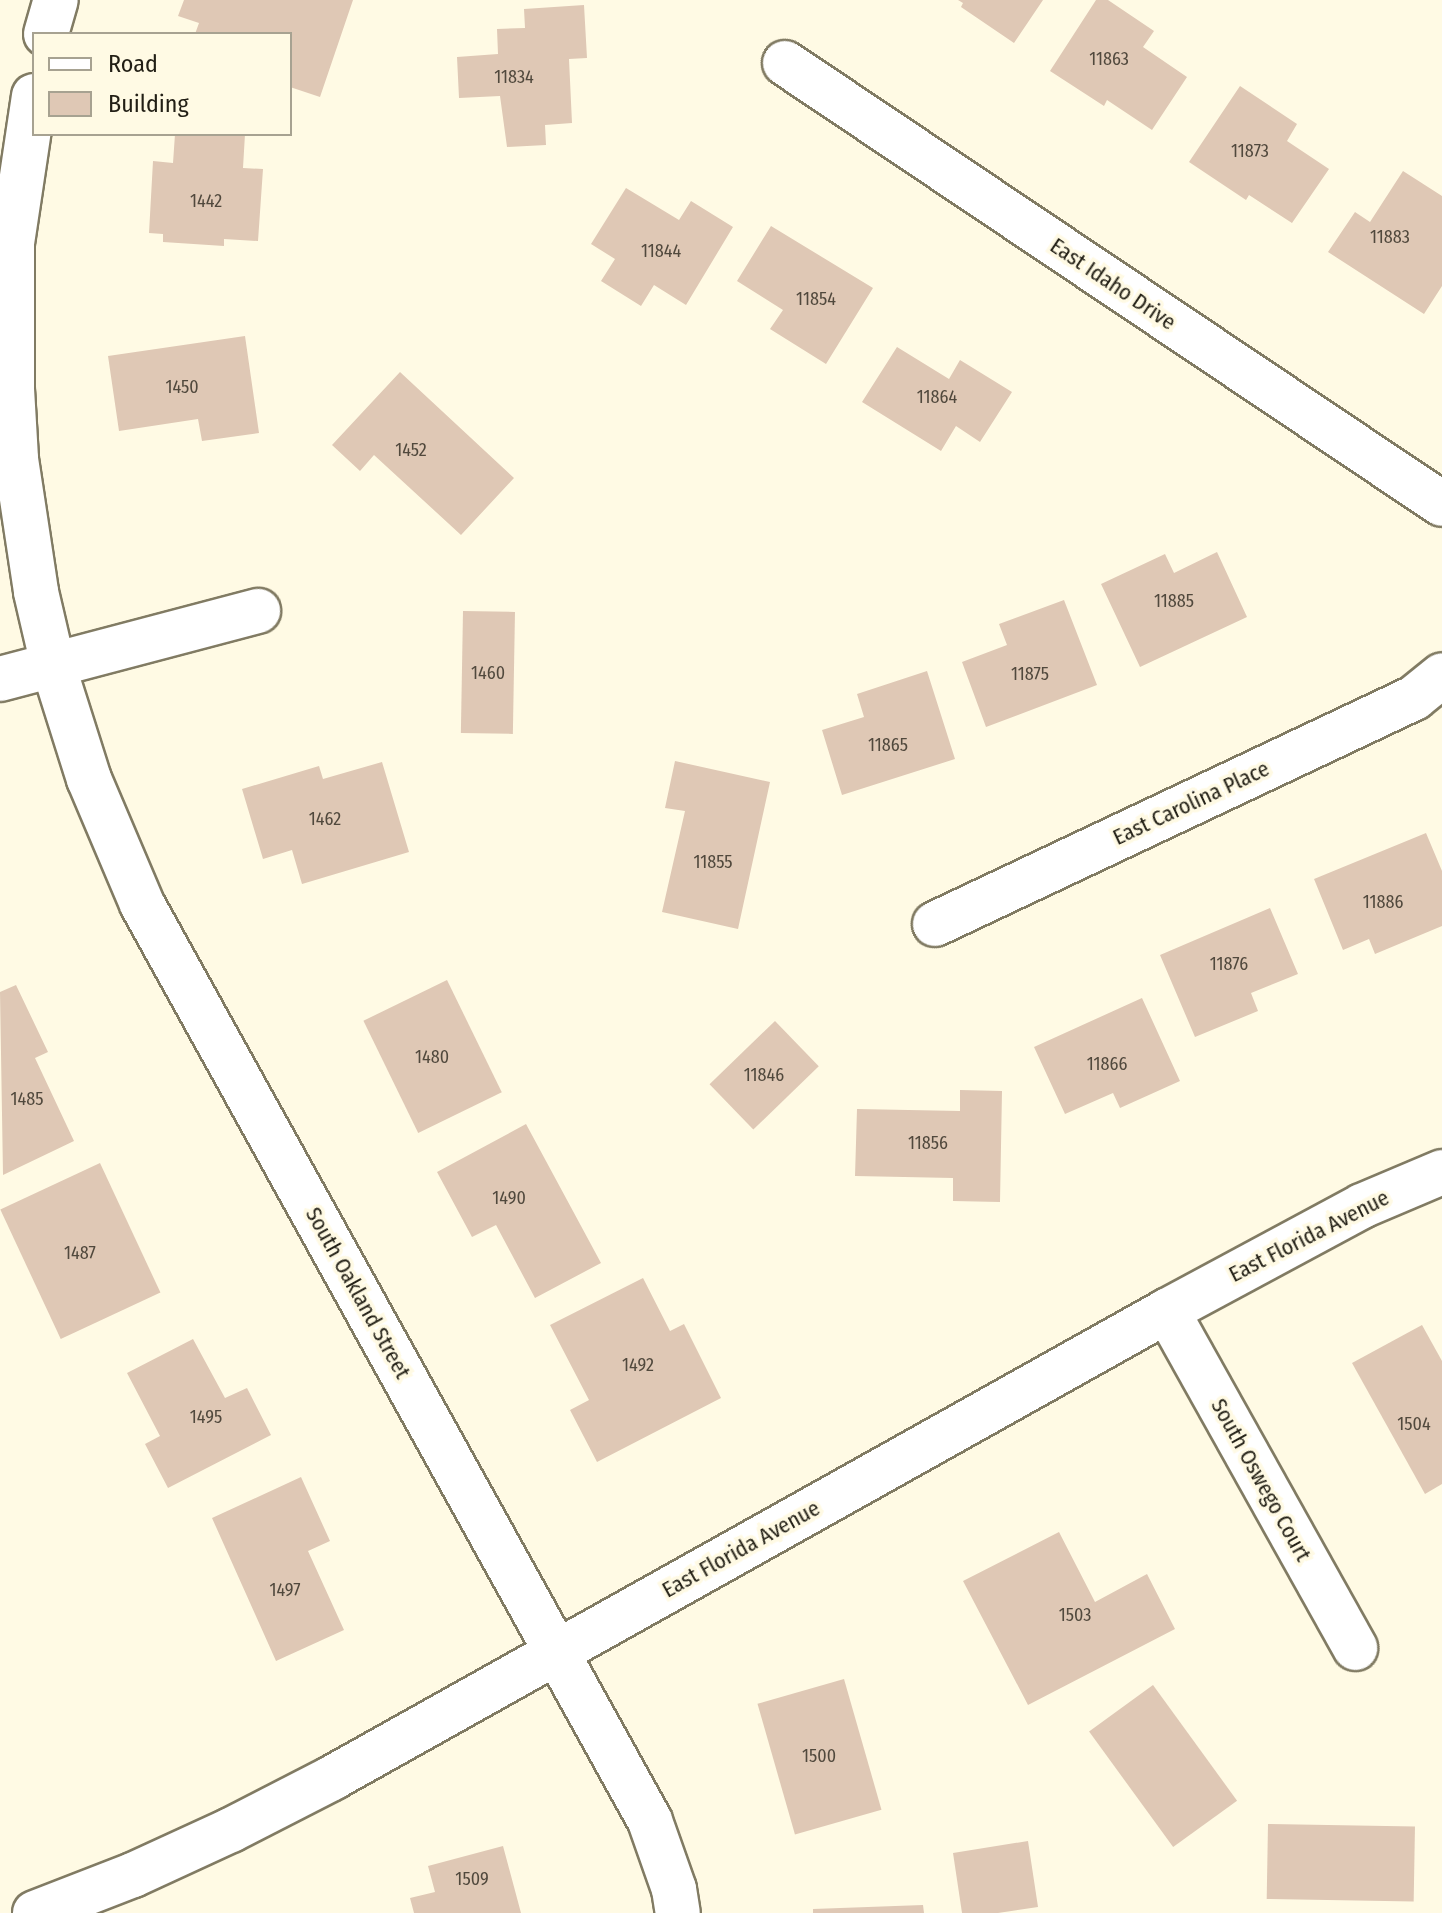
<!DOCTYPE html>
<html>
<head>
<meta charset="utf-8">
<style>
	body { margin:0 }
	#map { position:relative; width:1442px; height:1913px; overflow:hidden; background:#fffae4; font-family:"Fira Sans Condensed",sans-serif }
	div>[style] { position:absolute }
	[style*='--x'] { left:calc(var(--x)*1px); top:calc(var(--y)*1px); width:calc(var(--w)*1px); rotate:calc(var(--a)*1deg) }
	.building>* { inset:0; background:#dfc8b5; transform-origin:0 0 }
	.roads { filter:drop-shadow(2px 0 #817b63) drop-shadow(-2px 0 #817b63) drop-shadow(0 2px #817b63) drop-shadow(0 -2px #817b63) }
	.minor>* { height:44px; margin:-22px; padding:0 22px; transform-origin:22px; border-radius:22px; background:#fff }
	.tertiary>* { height:44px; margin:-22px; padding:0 22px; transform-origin:22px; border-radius:22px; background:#fff }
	span { translate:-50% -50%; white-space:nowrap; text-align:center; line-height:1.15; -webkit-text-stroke:7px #fffae4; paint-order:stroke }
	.number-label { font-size:18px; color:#51493d }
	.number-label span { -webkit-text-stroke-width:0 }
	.street-label { font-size:22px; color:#221f15 }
	.legend { position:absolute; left:32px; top:32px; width:260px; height:104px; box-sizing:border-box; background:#fffae4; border:2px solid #a7a291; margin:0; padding:10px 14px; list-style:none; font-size:24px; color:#221f15 }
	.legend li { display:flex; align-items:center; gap:16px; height:40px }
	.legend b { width:40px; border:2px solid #a7a291 }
</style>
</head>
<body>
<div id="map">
	<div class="building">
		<i style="clip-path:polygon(184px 0,353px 0,320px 97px,290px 87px,290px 34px,195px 34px,199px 23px,178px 16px)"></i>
		<i style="clip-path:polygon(958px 0,1043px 0,1014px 43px,961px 7px,963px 3px)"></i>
		<i style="clip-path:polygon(1096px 0,1108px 0,1154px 31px,1143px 47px,1187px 77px,1152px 130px,1107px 100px,1104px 106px,1050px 71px)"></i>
		<i style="clip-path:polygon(584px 5px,587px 58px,569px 59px,572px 123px,545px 125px,546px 145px,507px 147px,500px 96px,459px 98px,457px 57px,498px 54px,497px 29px,525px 28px,524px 9px)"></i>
		<i style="clip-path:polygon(1240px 86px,1297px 124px,1287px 141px,1329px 169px,1292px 223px,1249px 195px,1246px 200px,1189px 162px)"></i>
		<i style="clip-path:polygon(175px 134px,245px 134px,243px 168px,263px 169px,258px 241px,224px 239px,224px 246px,163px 242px,163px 234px,149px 233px,153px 161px,173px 163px)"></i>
		<i style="clip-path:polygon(1403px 171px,1442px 196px,1442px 286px,1424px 314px,1328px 252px,1355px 212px,1370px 222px)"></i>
		<i style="clip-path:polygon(626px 188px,679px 220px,691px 201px,733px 227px,686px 305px,654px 285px,641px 306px,601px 281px,615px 259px,591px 244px)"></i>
		<i style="clip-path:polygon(771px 226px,873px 288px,826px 364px,770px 329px,783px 310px,737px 281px)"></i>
		<i style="clip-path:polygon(245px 336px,259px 433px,202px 441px,198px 419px,119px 431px,108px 356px)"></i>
		<i style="clip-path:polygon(897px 347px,949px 379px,960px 360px,1012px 392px,980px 442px,956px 426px,941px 451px,862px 402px)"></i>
		<i style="clip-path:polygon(400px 372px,514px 478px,461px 535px,374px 455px,360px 471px,332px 445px)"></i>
		<i style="clip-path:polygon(1217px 552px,1247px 617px,1140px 667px,1101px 584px,1165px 554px,1174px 573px)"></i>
		<i style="clip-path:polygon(1064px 600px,1097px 685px,986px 727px,962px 662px,1007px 645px,999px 624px)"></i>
		<i style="left:463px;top:611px;width:52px;height:122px;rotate:1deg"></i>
		<i style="clip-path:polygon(927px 671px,955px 759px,842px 795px,822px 730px,864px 717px,857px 694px)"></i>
		<i style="clip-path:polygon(675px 761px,770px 782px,738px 929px,662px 912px,685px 811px,665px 808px)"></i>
		<i style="clip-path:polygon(382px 762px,409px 852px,302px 884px,292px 850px,263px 859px,242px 789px,319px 766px,323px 779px)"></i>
		<i style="clip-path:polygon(1426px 833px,1442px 871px,1442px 926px,1375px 954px,1369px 939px,1343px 950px,1314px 879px)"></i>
		<i style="clip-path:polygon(1270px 908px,1298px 974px,1251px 993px,1258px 1011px,1195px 1037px,1160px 955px)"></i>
		<i style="left:447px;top:980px;width:125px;height:93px;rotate:64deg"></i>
		<i style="clip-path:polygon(16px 985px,48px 1052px,35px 1058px,74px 1141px,3px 1175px,0 992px)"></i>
		<i style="clip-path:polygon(1142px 998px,1180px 1081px,1120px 1108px,1113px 1093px,1065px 1114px,1034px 1047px)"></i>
		<i style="left:775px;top:1021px;width:63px;height:91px;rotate:46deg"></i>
		<i style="clip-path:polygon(960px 1090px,1002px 1091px,1000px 1202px,953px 1201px,953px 1178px,855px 1176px,857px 1109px,960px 1111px)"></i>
		<i style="clip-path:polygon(526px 1124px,601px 1263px,535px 1298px,496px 1225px,472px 1237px,437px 1172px)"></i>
		<i style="left:100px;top:1163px;width:143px;height:110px;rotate:65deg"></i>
		<i style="clip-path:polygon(643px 1278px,670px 1331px,684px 1324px,721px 1398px,597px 1462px,570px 1410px,589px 1400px,550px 1325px)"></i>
		<i style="clip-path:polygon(1422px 1325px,1442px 1361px,1442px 1484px,1425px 1494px,1352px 1363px)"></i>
		<i style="clip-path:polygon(193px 1339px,225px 1398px,247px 1388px,271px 1435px,168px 1488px,145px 1444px,160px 1436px,127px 1373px)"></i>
		<i style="clip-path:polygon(301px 1477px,330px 1541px,308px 1551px,344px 1630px,276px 1661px,212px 1518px)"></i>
		<i style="clip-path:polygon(1059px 1532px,1095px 1602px,1147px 1574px,1175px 1629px,1028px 1705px,963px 1581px)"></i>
		<i style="left:844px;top:1679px;width:136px;height:90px;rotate:74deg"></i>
		<i style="left:1153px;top:1685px;width:143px;height:79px;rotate:54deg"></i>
		<i style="left:1268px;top:1824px;width:147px;height:75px;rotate:1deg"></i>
		<i style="clip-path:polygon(1028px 1841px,1038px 1907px,998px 1913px,962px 1913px,953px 1853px)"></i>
		<i style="clip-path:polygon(503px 1846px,521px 1913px,414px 1913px,410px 1898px,435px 1892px,428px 1866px)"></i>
		<i style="clip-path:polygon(923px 1905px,924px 1913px,813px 1913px,813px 1909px)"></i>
	</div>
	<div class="roads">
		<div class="minor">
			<i style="--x:46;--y:34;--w:35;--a:-74"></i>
			<i style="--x:785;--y:63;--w:791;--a:33.87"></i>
			<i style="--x:34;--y:96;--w:150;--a:98.5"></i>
			<i style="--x:12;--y:244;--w:145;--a:90"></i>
			<i style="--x:12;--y:389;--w:70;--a:86.7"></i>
			<i style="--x:16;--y:459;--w:134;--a:81.4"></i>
			<i style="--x:36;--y:592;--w:75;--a:76.9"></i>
			<i style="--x:53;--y:665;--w:120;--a:72.5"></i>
			<i style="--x:89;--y:779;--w:136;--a:67"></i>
			<i style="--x:142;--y:904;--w:1048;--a:61.01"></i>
			<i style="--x:650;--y:1821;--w:72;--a:70.6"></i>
			<i style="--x:674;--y:1889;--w:24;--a:81"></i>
			<i style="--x:0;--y:679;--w:267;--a:-14.8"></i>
			<i style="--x:935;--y:924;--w:530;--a:-25.26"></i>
			<i style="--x:1414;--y:698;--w:36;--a:-39"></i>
			<i style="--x:1167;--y:1311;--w:386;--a:60.8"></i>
		</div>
		<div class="tertiary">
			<i style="--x:35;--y:1913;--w:105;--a:-21.2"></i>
			<i style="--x:133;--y:1875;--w:108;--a:-24.7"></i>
			<i style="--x:231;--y:1830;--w:114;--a:-27.2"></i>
			<i style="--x:332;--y:1778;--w:957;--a:-29.22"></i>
			<i style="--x:1167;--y:1311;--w:221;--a:-28.3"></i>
			<i style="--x:1362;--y:1206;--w:87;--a:-23"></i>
		</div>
	</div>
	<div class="number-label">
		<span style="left:1109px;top:59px">11863</span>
		<span style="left:514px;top:77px">11834</span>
		<span style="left:1250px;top:151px">11873</span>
		<span style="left:206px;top:201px">1442</span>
		<span style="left:1390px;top:237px">11883</span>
		<span style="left:661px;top:251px">11844</span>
		<span style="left:816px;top:299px">11854</span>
		<span style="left:182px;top:387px">1450</span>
		<span style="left:937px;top:397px">11864</span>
		<span style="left:411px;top:450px">1452</span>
		<span style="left:1174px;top:601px">11885</span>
		<span style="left:488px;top:673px">1460</span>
		<span style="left:1030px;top:674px">11875</span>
		<span style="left:888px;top:745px">11865</span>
		<span style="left:325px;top:819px">1462</span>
		<span style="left:713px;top:862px">11855</span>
		<span style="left:1383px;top:902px">11886</span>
		<span style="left:1229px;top:964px">11876</span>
		<span style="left:432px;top:1057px">1480</span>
		<span style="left:1107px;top:1064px">11866</span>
		<span style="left:764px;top:1075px">11846</span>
		<span style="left:27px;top:1099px">1485</span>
		<span style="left:928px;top:1143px">11856</span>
		<span style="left:509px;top:1198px">1490</span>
		<span style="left:80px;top:1253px">1487</span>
		<span style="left:638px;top:1365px">1492</span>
		<span style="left:206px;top:1417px">1495</span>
		<span style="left:1414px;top:1424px">1504</span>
		<span style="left:285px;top:1590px">1497</span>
		<span style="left:1075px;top:1615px">1503</span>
		<span style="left:819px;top:1756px">1500</span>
		<span style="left:472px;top:1879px">1509</span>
	</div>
	<div class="street-label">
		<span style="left:1113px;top:284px;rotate:34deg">East Idaho Drive</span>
		<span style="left:1191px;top:803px;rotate:-25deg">East Carolina Place</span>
		<span style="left:1309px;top:1236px;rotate:-27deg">East Florida Avenue</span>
		<span style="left:358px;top:1293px;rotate:61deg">South Oakland Street</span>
		<span style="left:1261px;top:1480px;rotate:61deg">South Oswego Court</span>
		<span style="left:741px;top:1549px;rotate:-29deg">East Florida Avenue</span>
	</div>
	<ul class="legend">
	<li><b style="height:10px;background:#fff"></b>Road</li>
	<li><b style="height:22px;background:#dfc8b5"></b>Building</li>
	</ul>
</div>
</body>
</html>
